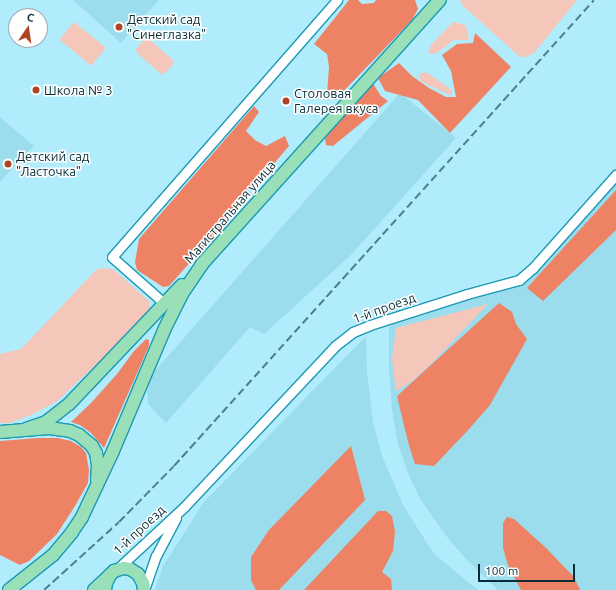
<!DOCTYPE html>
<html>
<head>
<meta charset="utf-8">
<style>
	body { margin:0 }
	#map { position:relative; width:616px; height:590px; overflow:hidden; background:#b1ecfc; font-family:Ubuntu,sans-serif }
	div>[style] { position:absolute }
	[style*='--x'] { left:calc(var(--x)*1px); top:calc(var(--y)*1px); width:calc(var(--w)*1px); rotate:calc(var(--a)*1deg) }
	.built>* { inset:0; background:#9cdded }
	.green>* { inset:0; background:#f4c7ba; transform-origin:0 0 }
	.forest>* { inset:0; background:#ed8264 }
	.roads { filter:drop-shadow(1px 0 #1d99b3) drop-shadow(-1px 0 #1d99b3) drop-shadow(0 1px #1d99b3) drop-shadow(0 -1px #1d99b3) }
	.minor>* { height:9px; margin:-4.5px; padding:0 4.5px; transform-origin:4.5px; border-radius:4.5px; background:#fff }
	.major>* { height:12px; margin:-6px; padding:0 6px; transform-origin:6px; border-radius:6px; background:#99e0b9 }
	.rail>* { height:2px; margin-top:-1px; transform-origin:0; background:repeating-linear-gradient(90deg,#517f8b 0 8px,transparent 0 12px) }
	.dots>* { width:11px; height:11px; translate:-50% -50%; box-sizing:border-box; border:2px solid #fff; border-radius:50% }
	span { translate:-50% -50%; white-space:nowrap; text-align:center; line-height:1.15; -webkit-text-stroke:3px #fff; paint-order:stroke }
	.poi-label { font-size:13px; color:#092d36 }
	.left { translate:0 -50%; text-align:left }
	.street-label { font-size:13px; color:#092d36 }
	.north { position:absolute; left:8px; top:8px; width:40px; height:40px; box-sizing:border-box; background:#fff; border:1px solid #9dabaf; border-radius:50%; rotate:13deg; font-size:11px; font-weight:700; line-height:16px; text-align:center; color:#092d36 }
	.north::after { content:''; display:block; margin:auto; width:14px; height:18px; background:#ad4426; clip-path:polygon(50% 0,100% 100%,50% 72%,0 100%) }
	.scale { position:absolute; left:478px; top:564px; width:97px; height:18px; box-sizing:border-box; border:2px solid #092d36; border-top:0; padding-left:5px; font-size:12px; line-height:14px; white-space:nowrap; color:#092d36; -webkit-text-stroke:3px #fff; paint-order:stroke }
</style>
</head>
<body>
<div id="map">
	<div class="built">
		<i style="clip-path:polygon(73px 0,159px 0,121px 43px)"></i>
		<i style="clip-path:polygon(400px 93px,456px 138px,351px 255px,264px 334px,250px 327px,166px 423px,148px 404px,147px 391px,153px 373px)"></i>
		<i style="clip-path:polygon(0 117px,34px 146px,0 182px)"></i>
		<i style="clip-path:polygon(616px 181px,616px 590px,498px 590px,465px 558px,447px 537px,420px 499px,407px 471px,398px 444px,392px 410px,389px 368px,389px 327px,397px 322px,470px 298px,519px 285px,530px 278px,542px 266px)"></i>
		<i style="clip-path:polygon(366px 336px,367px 373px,373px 422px,382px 456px,403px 505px,434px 554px,478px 590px,155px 590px,163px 566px,204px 502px)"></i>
	</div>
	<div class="green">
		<i style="clip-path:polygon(460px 0,577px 0,534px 53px,526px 57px,520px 57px,462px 5px)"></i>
		<i style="left:74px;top:22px;width:41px;height:23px;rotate:39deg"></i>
		<i style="clip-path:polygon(453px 22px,466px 25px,469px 40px,454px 40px,437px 53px,428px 54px,431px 45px)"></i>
		<i style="clip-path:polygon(145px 39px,149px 39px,174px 61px,173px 65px,165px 73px,161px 74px,137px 53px,136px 49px)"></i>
		<i style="clip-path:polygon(426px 72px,452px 90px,452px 96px,422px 82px,418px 75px)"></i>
		<i style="clip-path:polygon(102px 268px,113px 269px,150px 302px,149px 310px,105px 356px,56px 402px,31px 415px,10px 423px,0 423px,0 354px,21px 349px,96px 270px)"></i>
		<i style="clip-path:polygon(488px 304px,434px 361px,411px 382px,396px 391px,392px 359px,396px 328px)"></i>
	</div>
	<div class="forest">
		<i style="clip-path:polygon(349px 0,358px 0,362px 4px,374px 3px,376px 0,415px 0,418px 9px,412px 20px,335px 100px,328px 98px,327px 94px,329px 67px,327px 54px,314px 44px)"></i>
		<i style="clip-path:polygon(475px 33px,511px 67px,450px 133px,418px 100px,385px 91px,378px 78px,399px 63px,412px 76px,429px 88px,446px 97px,456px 97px,451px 71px,442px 55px,457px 44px,473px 43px)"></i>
		<i style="clip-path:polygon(372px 82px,381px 96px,388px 101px,333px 146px,326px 145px,325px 139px,334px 125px)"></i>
		<i style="clip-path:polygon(254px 106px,259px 112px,246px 131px,255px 140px,266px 146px,285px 136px,289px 146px,259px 181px,246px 190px,243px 203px,169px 286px,163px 287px,137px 270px,135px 262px,139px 239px)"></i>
		<i style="clip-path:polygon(616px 190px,616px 230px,543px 301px,527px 288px)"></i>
		<i style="clip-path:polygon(499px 303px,512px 312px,516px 324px,527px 339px,490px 405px,470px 428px,434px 466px,415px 464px,408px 442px,397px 396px)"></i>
		<i style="clip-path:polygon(146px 339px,149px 340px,149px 346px,104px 448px,91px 433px,80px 425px,71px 422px,91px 403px,117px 374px,134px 351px)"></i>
		<i style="clip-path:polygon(38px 438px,58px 438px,71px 441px,81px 447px,86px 453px,89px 470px,88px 483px,75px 506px,57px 534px,29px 561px,20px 565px,0 555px,0 441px)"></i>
		<i style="clip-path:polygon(351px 446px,365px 500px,279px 590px,256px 590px,251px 580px,251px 557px,269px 530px)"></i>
		<i style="clip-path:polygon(378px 511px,386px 511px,392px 516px,395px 532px,393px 551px,382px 572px,391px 579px,392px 590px,304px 590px)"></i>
		<i style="clip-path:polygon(507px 517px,514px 519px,545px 547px,574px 577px,580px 590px,521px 590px,508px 565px,503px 548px,503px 523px)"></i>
	</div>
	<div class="roads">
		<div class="minor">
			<i style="--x:164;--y:303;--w:69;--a:-138.5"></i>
			<i style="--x:112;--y:257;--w:342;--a:-48.8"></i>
			<i style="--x:116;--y:570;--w:93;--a:-42.8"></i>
			<i style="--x:184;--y:507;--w:221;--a:-46.8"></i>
			<i style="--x:335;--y:346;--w:23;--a:-38"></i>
			<i style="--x:353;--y:332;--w:18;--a:-22"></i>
			<i style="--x:370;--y:325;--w:102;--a:-17.7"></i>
			<i style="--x:467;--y:294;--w:54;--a:-15.1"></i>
			<i style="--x:519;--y:280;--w:18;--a:-41"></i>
			<i style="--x:533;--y:268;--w:125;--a:-48.3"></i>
			<i style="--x:144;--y:590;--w:36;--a:-71"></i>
			<i style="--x:156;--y:556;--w:43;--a:-62.2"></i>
		</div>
		<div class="major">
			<i style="--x:26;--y:429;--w:21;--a:-19"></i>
			<i style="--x:46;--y:422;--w:29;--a:-38"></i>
			<i style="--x:69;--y:404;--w:164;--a:-46.5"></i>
			<i style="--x:0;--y:432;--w:49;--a:-4.7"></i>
			<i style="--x:49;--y:428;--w:21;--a:8"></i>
			<i style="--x:70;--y:431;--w:10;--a:24"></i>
			<i style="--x:79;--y:435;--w:17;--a:40"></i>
			<i style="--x:92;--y:446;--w:8;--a:60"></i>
			<i style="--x:96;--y:453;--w:13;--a:81"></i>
			<i style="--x:98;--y:466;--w:14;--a:94"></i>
			<i style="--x:9;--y:590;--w:56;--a:-38.5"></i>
			<i style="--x:53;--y:555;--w:30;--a:-50"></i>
			<i style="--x:72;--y:532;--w:18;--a:-56"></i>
			<i style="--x:82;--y:517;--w:73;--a:-64.8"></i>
			<i style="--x:113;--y:451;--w:131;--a:-67.1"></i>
			<i style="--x:164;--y:330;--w:40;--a:-63.4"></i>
			<i style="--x:182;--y:294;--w:36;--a:-56"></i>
			<i style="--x:202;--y:264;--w:355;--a:-48"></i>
			<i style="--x:94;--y:590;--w:21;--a:-43"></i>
			<i style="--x:105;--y:590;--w:7;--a:-82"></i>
			<i style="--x:106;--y:583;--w:9;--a:-63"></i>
			<i style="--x:110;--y:575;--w:6;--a:-45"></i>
			<i style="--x:114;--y:571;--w:10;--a:-17"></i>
			<i style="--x:124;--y:568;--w:6;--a:9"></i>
			<i style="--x:130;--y:569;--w:9;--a:32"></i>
			<i style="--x:138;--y:574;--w:10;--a:61"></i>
			<i style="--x:143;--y:583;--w:7;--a:82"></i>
		</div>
	</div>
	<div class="rail">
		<i style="--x:44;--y:590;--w:101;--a:-42.2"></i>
		<i style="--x:119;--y:522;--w:78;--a:-45.5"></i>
		<i style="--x:174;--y:466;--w:627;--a:-47.97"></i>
	</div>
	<div class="dots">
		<i style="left:119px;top:27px;background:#ad4426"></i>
		<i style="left:36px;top:90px;background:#ad4426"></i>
		<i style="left:286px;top:101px;background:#ad4426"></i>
		<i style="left:8px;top:164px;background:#ad4426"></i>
	</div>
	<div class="poi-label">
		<span class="left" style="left:127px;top:27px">Детский сад<br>"Синеглазка"</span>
		<span class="left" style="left:44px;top:90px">Школа № 3</span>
		<span class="left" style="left:294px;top:101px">Столовая<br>Галерея вкуса</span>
		<span class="left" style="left:16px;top:164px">Детский сад<br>"Ласточка"</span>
	</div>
	<div class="street-label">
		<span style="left:230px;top:212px;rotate:-49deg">Магистральная улица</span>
		<span style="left:384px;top:308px;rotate:-20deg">1-й проезд</span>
		<span style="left:139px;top:530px;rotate:-43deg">1-й проезд</span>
	</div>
	<div class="north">С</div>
	<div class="scale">100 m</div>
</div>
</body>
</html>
